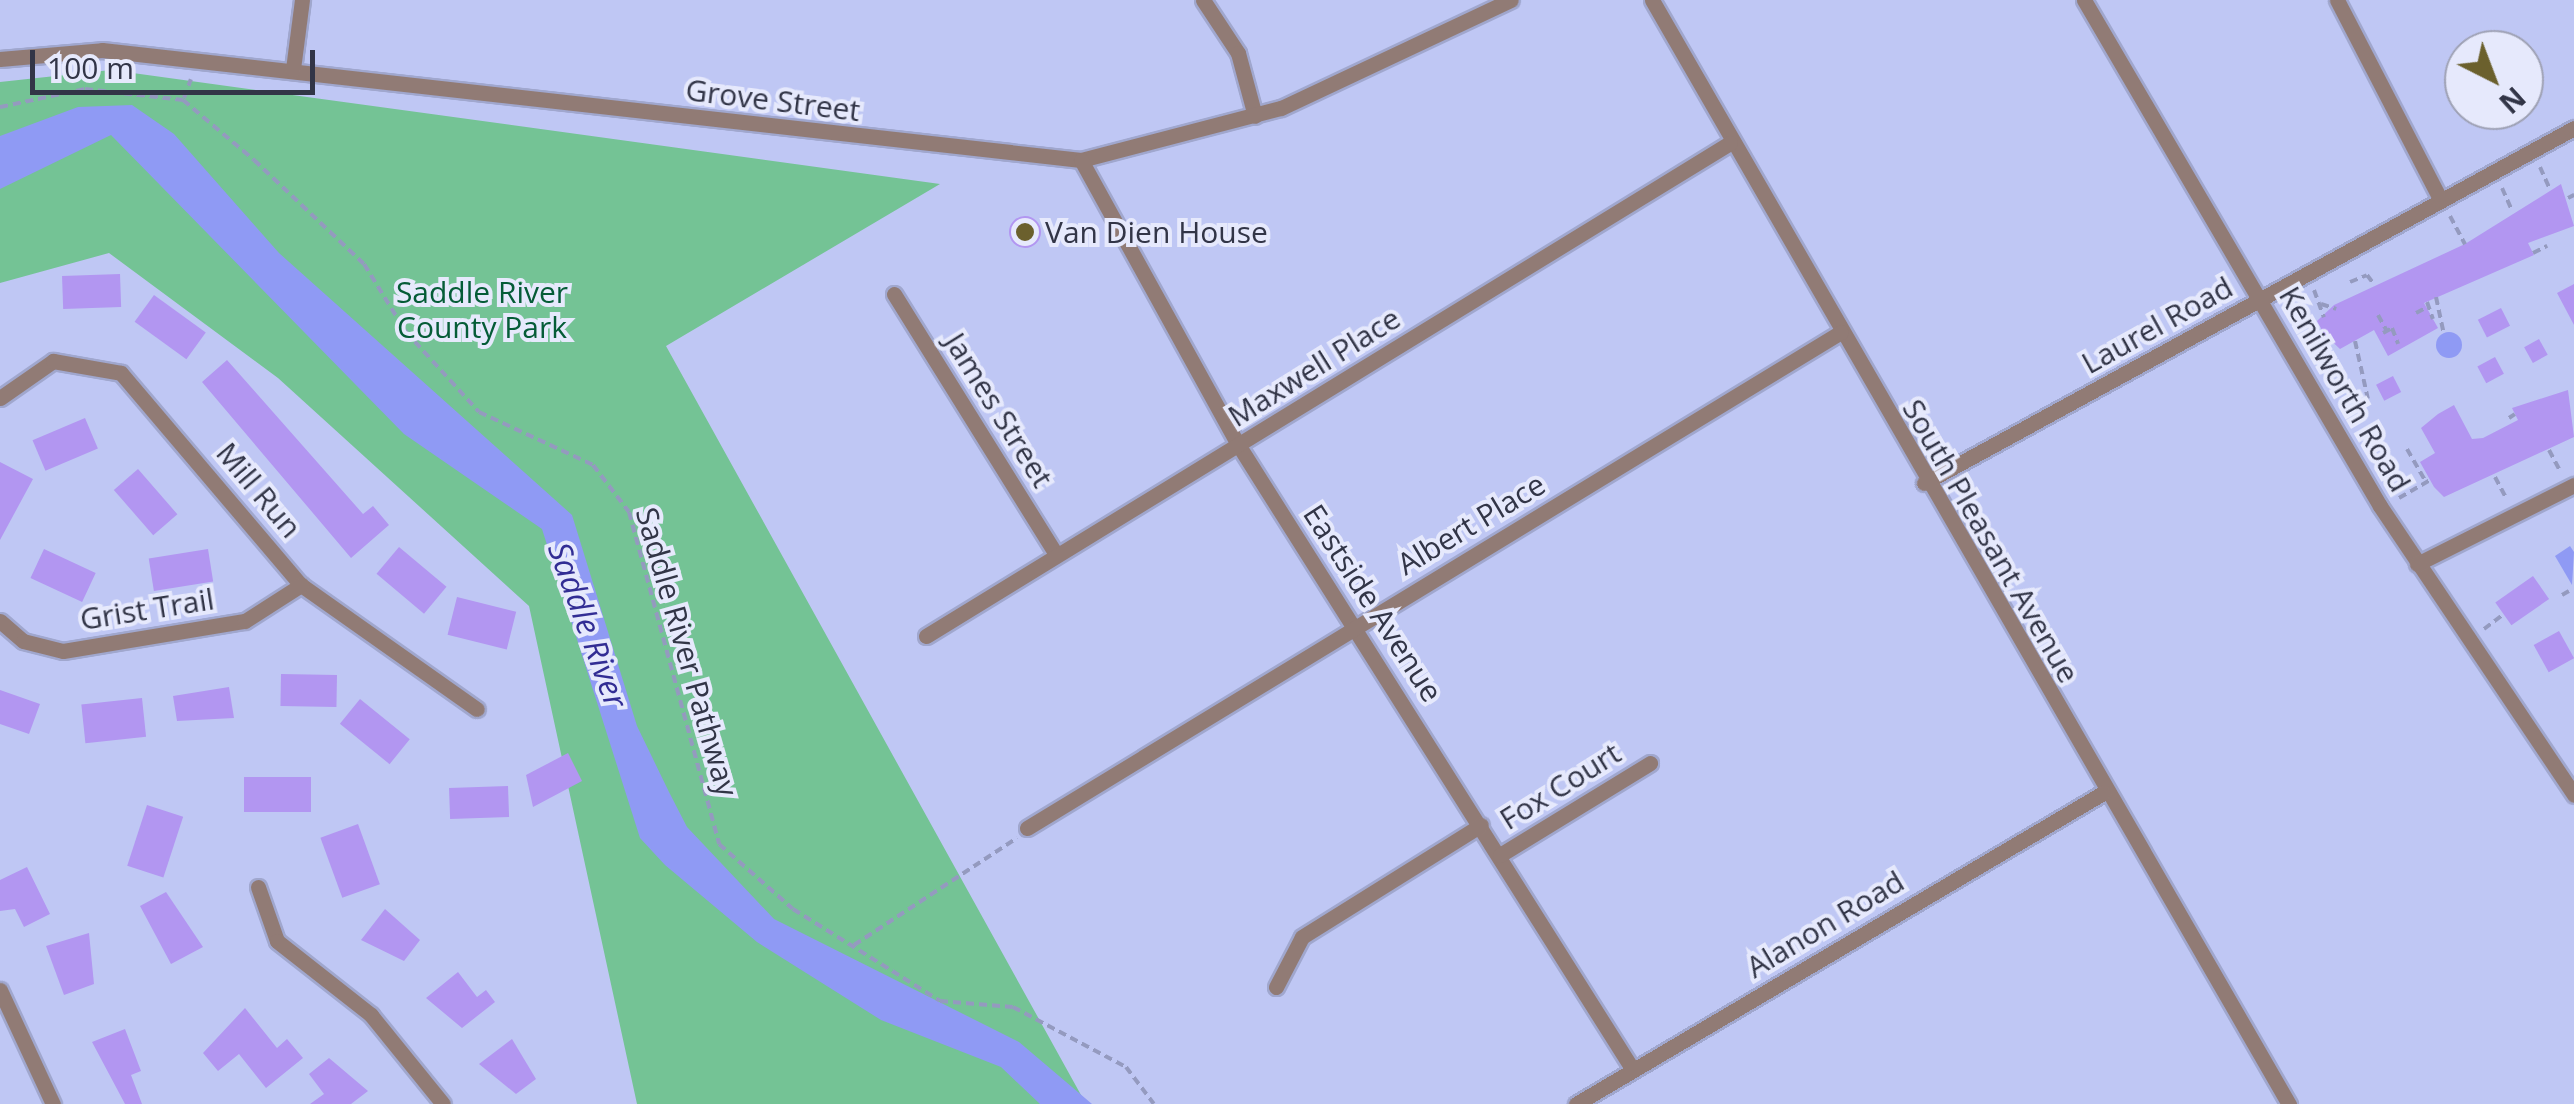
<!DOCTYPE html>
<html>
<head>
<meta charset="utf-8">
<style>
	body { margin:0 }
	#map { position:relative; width:2574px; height:1104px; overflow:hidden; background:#bfc7f4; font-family:"Open Sans",sans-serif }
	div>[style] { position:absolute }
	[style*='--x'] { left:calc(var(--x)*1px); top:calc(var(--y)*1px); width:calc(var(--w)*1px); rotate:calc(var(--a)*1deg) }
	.green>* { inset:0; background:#74c395 }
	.water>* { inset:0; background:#8f9af4 }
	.round { border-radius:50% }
	.building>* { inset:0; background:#b296f1; transform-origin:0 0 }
	.path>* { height:4px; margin-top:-2px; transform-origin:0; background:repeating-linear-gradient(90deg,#949abf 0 8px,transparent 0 13px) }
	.roads { filter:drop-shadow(2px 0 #a0a7ce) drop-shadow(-2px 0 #a0a7ce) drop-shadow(0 2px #a0a7ce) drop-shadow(0 -2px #a0a7ce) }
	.minor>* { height:15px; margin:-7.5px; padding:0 7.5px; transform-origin:7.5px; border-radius:7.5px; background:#917b75 }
	.dots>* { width:28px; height:28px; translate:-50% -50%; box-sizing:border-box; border:5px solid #e6e9fc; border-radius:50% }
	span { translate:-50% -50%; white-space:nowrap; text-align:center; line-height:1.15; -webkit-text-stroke:8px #e6e9fc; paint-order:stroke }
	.street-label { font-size:30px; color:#323547 }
	.poi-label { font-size:30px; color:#323547 }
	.left { translate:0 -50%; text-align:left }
	.park-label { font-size:30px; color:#055c37 }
	.water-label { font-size:32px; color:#322d94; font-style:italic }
	.north { position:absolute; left:2444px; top:30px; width:100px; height:100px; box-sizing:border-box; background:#e6e9fc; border:2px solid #9ea1b4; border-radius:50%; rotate:138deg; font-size:28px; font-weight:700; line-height:40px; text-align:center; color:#323547 }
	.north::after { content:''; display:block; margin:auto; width:35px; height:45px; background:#6b602d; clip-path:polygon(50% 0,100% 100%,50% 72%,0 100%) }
	.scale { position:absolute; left:30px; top:50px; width:285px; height:45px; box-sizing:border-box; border:5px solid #323547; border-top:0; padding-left:12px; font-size:30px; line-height:35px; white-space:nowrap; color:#323547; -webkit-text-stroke:8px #e6e9fc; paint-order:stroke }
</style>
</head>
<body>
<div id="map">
	<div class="green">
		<i style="clip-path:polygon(111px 70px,940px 184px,666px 346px,1086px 1104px,637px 1104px,529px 606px,278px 378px,109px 253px,0 283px,0 82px)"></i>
	</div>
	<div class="water">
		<i style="clip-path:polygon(132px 105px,174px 134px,279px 253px,572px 515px,637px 726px,669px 792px,687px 827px,774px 919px,1019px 1042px,1092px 1104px,1040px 1104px,1001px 1067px,881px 1020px,757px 942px,665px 865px,640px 838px,542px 529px,404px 434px,111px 135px,0 189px,0 136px,78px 107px)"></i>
		<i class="round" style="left:2436px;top:332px;width:26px;height:26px"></i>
		<i style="clip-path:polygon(2570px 546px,2574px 552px,2572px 585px,2555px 556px)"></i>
	</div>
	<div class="building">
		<i style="clip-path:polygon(2561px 184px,2574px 226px,2528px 243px,2534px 255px,2424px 303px,2438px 328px,2388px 356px,2374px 330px,2340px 349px,2324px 334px,2317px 321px,2334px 305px,2465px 244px)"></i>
		<i class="round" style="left:1009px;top:216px;width:32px;height:32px"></i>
		<i style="left:120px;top:274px;width:33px;height:58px;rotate:88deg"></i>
		<i style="clip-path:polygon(2574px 284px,2574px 325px,2557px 293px)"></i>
		<i style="left:154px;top:295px;width:64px;height:33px;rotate:36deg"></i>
		<i style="left:2501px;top:308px;width:20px;height:26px;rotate:63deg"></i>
		<i style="left:2539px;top:339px;width:18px;height:17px;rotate:61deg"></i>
		<i style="left:2495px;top:357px;width:19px;height:20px;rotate:62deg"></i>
		<i style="clip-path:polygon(227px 360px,363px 514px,373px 506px,389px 525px,351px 558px,202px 382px)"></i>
		<i style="left:2393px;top:376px;width:18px;height:19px;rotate:63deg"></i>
		<i style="clip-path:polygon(2568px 390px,2574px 437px,2444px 497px,2434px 487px,2420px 462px,2435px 453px,2421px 428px,2438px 414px,2454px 405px,2472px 439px,2483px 438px,2518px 420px,2512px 408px)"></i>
		<i style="left:85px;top:418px;width:33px;height:57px;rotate:67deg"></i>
		<i style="clip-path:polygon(0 462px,33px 479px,0 540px)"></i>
		<i style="left:138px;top:469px;width:60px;height:32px;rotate:49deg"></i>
		<i style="left:399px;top:547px;width:62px;height:35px;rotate:40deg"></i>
		<i style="left:44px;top:549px;width:57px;height:32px;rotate:25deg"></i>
		<i style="left:208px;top:549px;width:33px;height:60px;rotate:81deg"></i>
		<i style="left:2533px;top:576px;width:28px;height:46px;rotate:55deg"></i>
		<i style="left:457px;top:597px;width:61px;height:39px;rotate:14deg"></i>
		<i style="left:2559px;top:631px;width:31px;height:29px;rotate:61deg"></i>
		<i style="left:281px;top:674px;width:56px;height:32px;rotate:1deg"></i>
		<i style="clip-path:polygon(229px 687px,234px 718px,177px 721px,173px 696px)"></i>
		<i style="clip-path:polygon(0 690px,40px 704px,29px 734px,0 724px)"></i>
		<i style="left:142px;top:698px;width:39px;height:61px;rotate:84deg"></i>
		<i style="left:360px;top:699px;width:64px;height:32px;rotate:39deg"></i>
		<i style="clip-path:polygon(568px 753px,582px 781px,533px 807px,526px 775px)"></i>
		<i style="left:244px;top:777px;width:67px;height:35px"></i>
		<i style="left:508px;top:786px;width:31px;height:59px;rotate:88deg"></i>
		<i style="left:147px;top:805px;width:38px;height:64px;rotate:18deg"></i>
		<i style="left:358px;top:824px;width:64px;height:40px;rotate:70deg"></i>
		<i style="clip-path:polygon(27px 867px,50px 914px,24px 927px,15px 909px,0 911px,0 880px)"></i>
		<i style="clip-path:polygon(166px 892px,203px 947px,171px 964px,140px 906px)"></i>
		<i style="clip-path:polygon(385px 909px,420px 940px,404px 961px,361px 940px)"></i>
		<i style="clip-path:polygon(89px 933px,94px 984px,64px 995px,46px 946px)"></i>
		<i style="clip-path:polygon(458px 972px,477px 997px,486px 990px,495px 1002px,462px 1028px,426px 998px)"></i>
		<i style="clip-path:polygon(245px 1008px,277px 1048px,287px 1039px,303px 1058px,266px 1088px,239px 1054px,218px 1071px,203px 1053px)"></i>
		<i style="clip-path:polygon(125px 1029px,141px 1071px,131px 1075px,142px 1104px,125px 1104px,92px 1042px)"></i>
		<i style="clip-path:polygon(512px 1039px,536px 1079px,516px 1094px,479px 1064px)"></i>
		<i style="clip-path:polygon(329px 1058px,368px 1091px,351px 1104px,310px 1104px,324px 1094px,309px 1074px)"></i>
	</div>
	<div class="path">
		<i style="--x:184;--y:98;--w:20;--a:-70"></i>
		<i style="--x:0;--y:107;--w:87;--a:-12"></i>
		<i style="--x:85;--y:89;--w:99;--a:6.4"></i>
		<i style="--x:183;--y:100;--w:93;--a:40.2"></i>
		<i style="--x:254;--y:160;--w:151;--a:43.4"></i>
		<i style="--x:364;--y:264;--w:80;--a:58.3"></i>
		<i style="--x:406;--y:332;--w:108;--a:47.6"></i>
		<i style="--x:479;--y:412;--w:126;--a:24.9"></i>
		<i style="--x:593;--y:465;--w:59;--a:52.5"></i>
		<i style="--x:629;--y:512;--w:344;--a:74.8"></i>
		<i style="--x:719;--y:844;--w:98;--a:41.3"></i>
		<i style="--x:793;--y:909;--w:173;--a:32"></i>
		<i style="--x:940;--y:1001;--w:73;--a:4.7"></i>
		<i style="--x:1013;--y:1007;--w:128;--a:28"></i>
		<i style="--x:1126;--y:1067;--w:46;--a:52.9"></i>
		<i style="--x:2540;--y:167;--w:24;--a:66"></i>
		<i style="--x:2502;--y:188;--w:24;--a:66"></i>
		<i style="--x:2568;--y:198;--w:7;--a:-27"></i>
		<i style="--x:2450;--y:216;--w:32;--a:62"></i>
		<i style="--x:2533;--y:253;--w:16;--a:-27"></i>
		<i style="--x:2350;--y:282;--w:18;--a:-22"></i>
		<i style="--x:2367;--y:275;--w:10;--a:53"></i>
		<i style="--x:2314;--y:290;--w:29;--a:70"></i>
		<i style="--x:2436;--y:297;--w:35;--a:78"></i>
		<i style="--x:2427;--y:302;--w:18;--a:71"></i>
		<i style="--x:2321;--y:304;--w:16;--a:18"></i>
		<i style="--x:2416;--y:313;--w:15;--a:-28"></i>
		<i style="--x:2378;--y:315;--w:18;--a:61"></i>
		<i style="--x:2383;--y:333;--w:10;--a:-29"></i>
		<i style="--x:2392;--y:328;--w:17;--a:69"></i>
		<i style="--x:2355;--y:341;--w:59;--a:77.4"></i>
		<i style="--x:2509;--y:418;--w:7;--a:-34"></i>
		<i style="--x:2407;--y:449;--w:38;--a:60"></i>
		<i style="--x:2549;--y:450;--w:24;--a:62"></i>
		<i style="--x:2495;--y:477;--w:24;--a:62"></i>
		<i style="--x:2399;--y:498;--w:36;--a:-30"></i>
		<i style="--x:2562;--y:595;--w:8;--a:-30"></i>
		<i style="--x:2484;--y:629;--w:25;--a:-37"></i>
		<i style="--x:854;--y:945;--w:195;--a:-33.3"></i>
	</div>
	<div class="roads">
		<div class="minor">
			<i style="--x:1203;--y:0;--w:64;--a:56.6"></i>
			<i style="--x:1238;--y:53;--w:65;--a:74.9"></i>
			<i style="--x:1652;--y:0;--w:1275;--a:60.02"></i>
			<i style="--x:2084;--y:0;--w:586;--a:59.67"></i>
			<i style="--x:2380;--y:506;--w:348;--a:56.1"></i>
			<i style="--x:2337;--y:0;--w:224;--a:62.6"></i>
			<i style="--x:0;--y:59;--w:102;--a:-5"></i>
			<i style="--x:102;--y:50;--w:985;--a:6.41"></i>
			<i style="--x:1081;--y:160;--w:207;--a:-14.6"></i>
			<i style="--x:1281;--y:108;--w:254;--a:-25.2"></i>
			<i style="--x:293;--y:69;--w:70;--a:-82.6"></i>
			<i style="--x:1081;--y:160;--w:327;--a:61.1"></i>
			<i style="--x:1239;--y:446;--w:738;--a:57.73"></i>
			<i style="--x:894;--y:294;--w:306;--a:58.1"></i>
			<i style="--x:0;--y:398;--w:65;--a:-34.9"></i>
			<i style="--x:53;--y:361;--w:69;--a:10"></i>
			<i style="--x:121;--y:373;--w:278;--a:49.7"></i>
			<i style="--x:301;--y:585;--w:215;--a:35.2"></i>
			<i style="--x:1924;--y:483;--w:741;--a:-28.64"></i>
			<i style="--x:2417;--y:564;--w:176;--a:-26.7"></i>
			<i style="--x:0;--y:621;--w:30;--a:41"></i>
			<i style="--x:23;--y:641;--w:41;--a:14"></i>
			<i style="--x:63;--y:651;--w:184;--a:-9.4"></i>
			<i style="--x:245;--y:621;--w:67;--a:-32.7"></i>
			<i style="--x:926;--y:636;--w:943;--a:-31.52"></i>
			<i style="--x:1027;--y:828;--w:953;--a:-31.36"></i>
			<i style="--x:1500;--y:855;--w:176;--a:-31.5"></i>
			<i style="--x:258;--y:887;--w:57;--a:70.6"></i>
			<i style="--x:277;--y:941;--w:120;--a:38.2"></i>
			<i style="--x:371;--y:1015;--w:114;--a:51"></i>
			<i style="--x:1276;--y:987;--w:56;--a:-62.5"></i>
			<i style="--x:1302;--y:937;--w:211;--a:-32"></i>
			<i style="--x:0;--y:990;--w:126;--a:65.1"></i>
			<i style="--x:1576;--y:1104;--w:612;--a:-30.55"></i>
		</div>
	</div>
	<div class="dots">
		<i style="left:1025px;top:232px;background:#6b602d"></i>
	</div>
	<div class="street-label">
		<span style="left:773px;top:100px;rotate:7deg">Grove Street</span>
		<span style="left:2157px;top:325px;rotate:-29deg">Laurel Road</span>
		<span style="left:1314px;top:367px;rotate:-32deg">Maxwell Place</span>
		<span style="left:2345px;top:389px;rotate:60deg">Kenilworth Road</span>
		<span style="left:999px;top:410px;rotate:58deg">James Street</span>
		<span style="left:259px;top:490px;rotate:50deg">Mill Run</span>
		<span style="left:1471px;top:524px;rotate:-31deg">Albert Place</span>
		<span style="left:1991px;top:541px;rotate:60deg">South Pleasant Avenue</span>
		<span style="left:1373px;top:603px;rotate:57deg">Eastside Avenue</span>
		<span style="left:147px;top:609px;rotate:-9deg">Grist Trail</span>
		<span style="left:687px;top:652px;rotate:74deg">Saddle River Pathway</span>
		<span style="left:1560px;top:786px;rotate:-32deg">Fox Court</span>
		<span style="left:1825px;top:924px;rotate:-31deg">Alanon Road</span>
	</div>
	<div class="poi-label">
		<span class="left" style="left:1045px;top:232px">Van Dien House</span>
	</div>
	<div class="park-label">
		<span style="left:482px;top:309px">Saddle River<br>County Park</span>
	</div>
	<div class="water-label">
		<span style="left:588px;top:625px;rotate:70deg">Saddle River</span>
	</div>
	<div class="north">N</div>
	<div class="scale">100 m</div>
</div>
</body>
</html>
